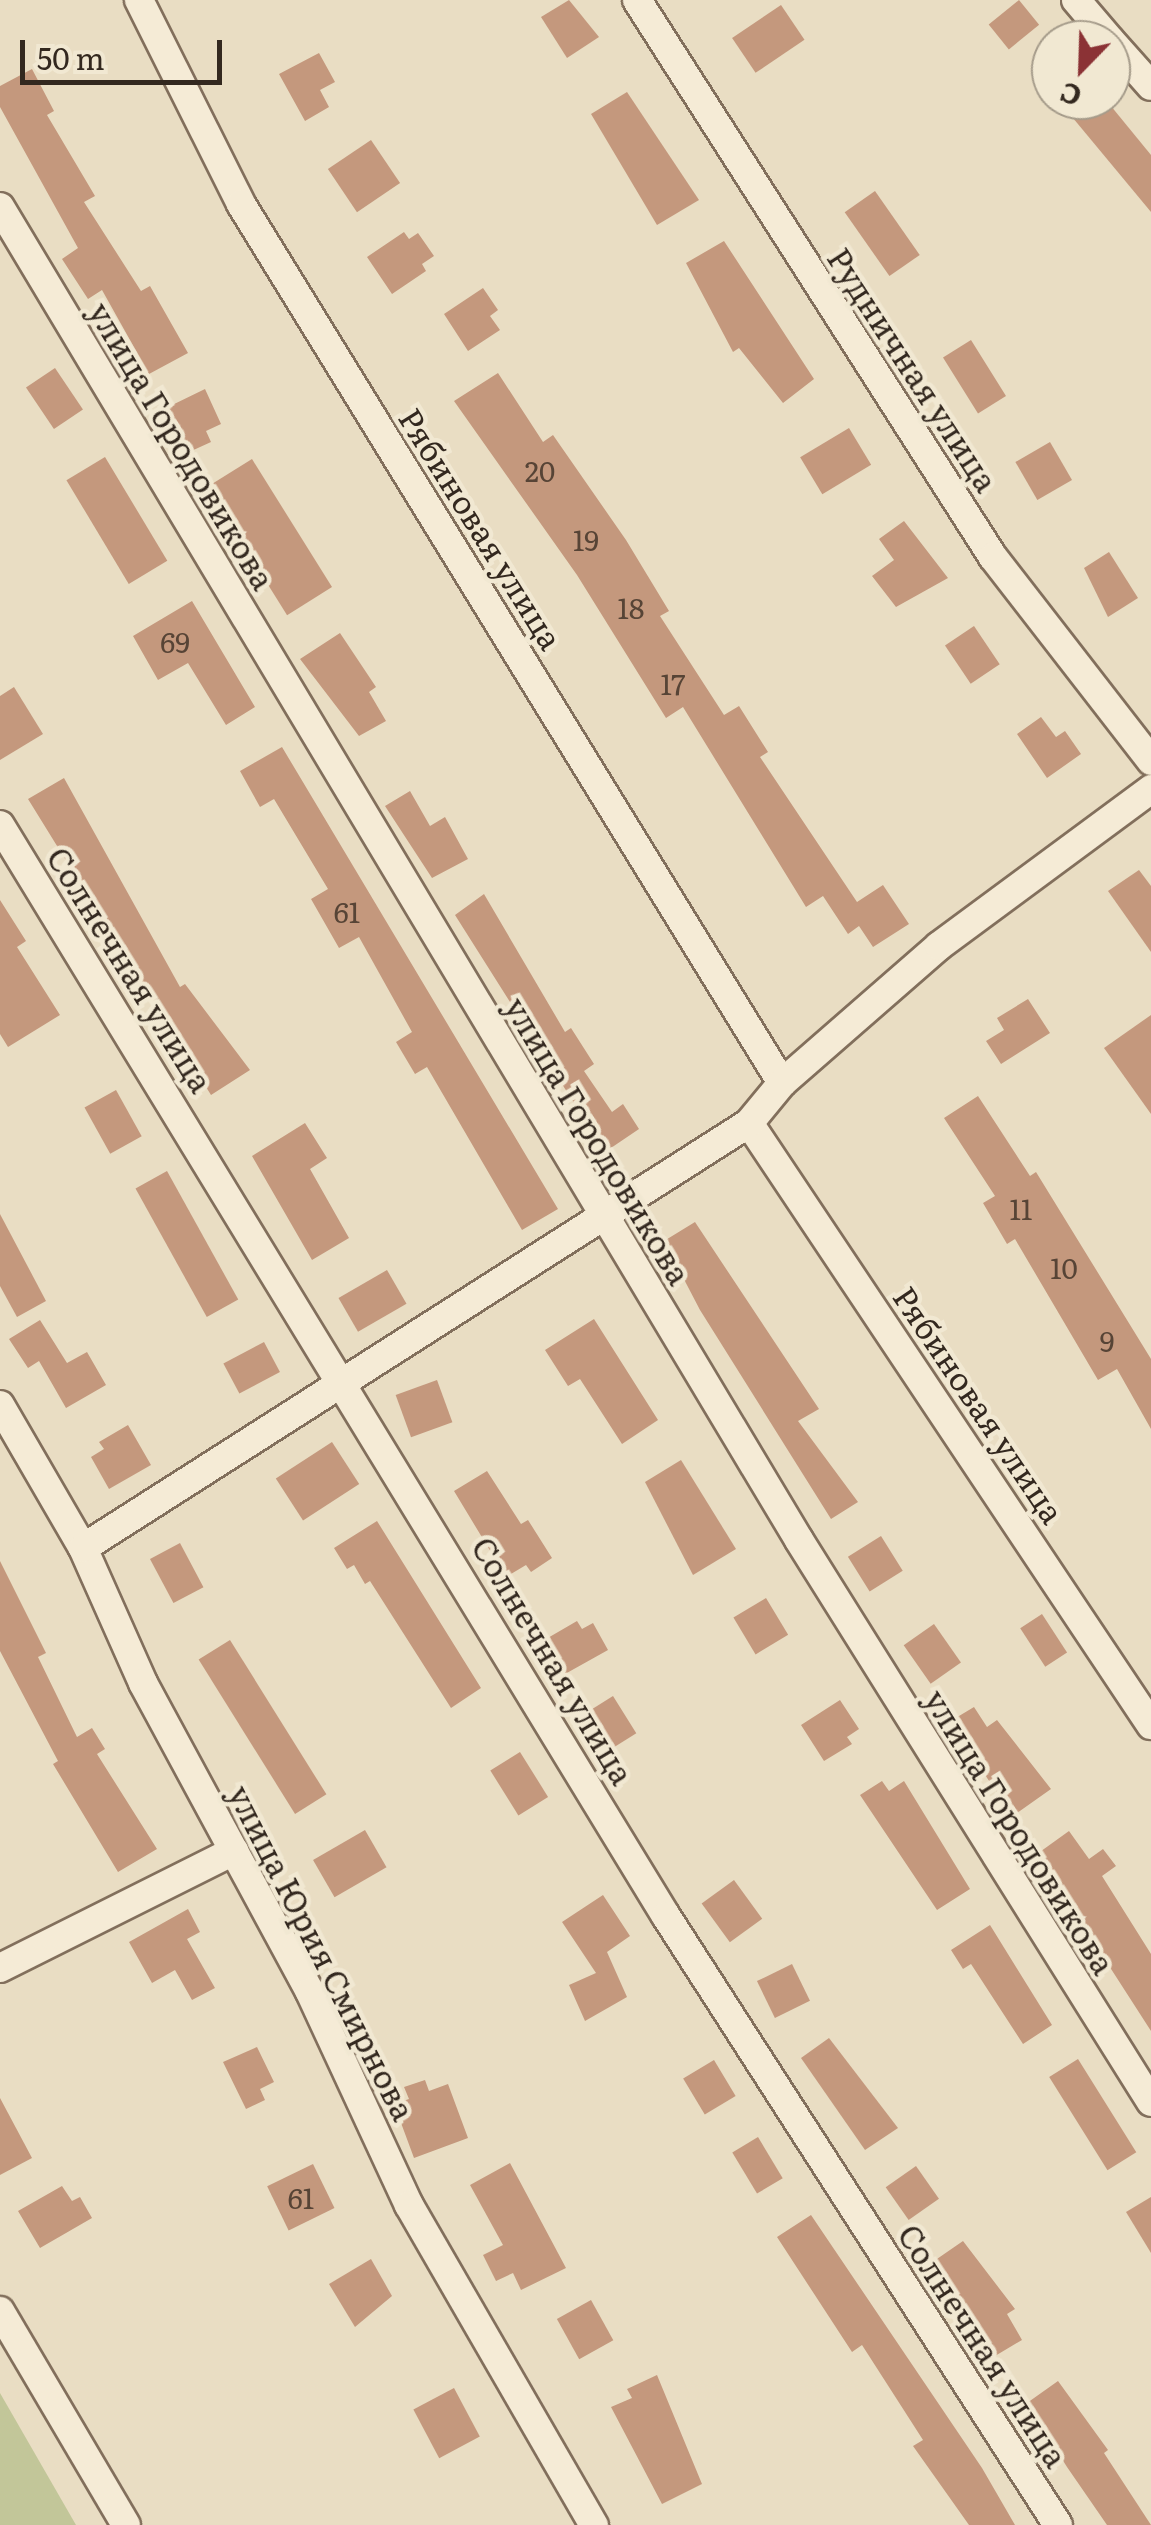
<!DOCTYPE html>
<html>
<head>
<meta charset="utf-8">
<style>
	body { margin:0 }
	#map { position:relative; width:1151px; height:2525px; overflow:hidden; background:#e9ddc3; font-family:Literata,serif }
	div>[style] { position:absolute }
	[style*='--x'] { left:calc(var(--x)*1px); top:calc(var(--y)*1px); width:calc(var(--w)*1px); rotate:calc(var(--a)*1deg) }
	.green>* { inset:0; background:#c2c699 }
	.building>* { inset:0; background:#c4987d; transform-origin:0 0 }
	.roads { filter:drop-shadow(2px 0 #826f5c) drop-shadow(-2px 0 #826f5c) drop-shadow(0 2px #826f5c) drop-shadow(0 -2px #826f5c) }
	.street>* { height:28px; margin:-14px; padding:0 14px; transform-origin:14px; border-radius:14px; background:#f5ebd6 }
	span { translate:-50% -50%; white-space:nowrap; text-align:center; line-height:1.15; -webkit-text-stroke:9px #f1e8d2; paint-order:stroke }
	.number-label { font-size:28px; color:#574436 }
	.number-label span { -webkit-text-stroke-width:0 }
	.street-label { font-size:32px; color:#33281f }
	.north { position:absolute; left:1031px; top:20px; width:100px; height:100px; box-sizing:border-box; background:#f1e8d2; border:2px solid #a59b8a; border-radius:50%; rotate:203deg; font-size:28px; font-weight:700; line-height:40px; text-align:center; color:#33281f }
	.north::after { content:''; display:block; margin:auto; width:35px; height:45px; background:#8b3235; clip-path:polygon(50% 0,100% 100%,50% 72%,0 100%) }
	.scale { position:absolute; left:20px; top:40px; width:202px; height:45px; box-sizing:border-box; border:5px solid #33281f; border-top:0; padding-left:12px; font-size:30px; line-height:35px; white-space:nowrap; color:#33281f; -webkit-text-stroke:8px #f1e8d2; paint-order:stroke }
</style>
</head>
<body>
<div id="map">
	<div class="green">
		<i style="clip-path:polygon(0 2393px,76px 2525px,0 2525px)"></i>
	</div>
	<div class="building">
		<i style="clip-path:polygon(569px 0,599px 37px,567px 58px,541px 17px)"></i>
		<i style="left:1019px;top:0;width:32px;height:39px;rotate:51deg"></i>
		<i style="left:781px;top:5px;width:42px;height:59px;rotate:56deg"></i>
		<i style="clip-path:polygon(319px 53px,335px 82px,320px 90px,329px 107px,305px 121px,279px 74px)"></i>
		<i style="clip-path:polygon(32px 69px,54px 111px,47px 115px,95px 196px,84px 202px,141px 291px,150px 286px,188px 353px,149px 374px,102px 290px,88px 299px,62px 259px,78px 248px,0 107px,0 86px)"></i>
		<i style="clip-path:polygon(627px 92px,699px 200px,657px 225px,591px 114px)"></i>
		<i style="clip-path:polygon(1058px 100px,1106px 100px,1151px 155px,1151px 212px)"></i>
		<i style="left:371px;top:140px;width:52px;height:52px;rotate:56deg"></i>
		<i style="left:875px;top:191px;width:78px;height:37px;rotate:55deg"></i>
		<i style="clip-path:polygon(404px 232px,409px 239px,418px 233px,434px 256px,422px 264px,426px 271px,392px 294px,367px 257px)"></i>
		<i style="clip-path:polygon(724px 241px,814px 379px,783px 403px,739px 348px,733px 352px,686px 263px)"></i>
		<i style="clip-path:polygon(483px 288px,498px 310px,490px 316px,500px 330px,468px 351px,444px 314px)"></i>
		<i style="left:971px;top:340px;width:66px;height:33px;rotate:58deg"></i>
		<i style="left:55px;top:368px;width:50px;height:35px;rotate:56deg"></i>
		<i style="clip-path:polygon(498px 373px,543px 442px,553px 435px,626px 540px,669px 611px,660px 616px,724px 715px,739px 706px,768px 752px,760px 757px,857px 902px,883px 885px,909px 924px,873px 947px,859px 926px,848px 934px,823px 896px,806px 907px,683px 707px,666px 718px,577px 575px,454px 401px)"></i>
		<i style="clip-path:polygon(205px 389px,221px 424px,206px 431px,211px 442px,187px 453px,166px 408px)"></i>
		<i style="left:849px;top:428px;width:43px;height:57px;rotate:59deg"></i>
		<i style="left:1050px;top:442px;width:44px;height:40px;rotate:60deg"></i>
		<i style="left:105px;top:457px;width:121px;height:45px;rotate:59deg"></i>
		<i style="left:252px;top:459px;width:151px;height:53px;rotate:58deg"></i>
		<i style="clip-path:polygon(904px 521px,948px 578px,896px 607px,872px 576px,894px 560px,879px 539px)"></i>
		<i style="clip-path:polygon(1109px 552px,1138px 598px,1108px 617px,1084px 568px)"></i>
		<i style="clip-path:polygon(192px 601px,255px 707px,226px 725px,188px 663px,158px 680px,133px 636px)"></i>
		<i style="left:974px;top:626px;width:46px;height:35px;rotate:56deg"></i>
		<i style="clip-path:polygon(340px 633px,376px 687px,369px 692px,386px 721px,359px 736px,300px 659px)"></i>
		<i style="clip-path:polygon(14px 687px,43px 734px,0 760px,0 696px)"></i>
		<i style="clip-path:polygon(1041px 717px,1056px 737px,1065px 731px,1081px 754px,1047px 778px,1017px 734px)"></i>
		<i style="clip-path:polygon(282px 747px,558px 1209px,522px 1230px,427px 1067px,415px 1074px,396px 1042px,412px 1032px,359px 937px,339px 948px,311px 899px,328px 889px,274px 799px,260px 807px,240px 771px)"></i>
		<i style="clip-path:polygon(64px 778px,180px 987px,185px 984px,250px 1070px,211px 1095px,28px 799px)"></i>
		<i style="clip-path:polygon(410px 791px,430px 826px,445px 817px,468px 859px,432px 878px,385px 806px)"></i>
		<i style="clip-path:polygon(1139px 870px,1151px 886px,1151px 952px,1108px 891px)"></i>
		<i style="clip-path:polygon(484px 894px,565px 1032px,571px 1028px,594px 1064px,584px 1071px,612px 1112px,623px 1104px,639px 1129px,605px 1152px,455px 915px)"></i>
		<i style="clip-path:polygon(0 900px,26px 941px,17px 947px,60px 1015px,8px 1047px,0 1034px)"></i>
		<i style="clip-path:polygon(1028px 999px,1050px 1033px,1001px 1064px,986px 1041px,1004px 1030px,997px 1018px)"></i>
		<i style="clip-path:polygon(1151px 1015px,1151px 1114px,1104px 1048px)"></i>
		<i style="left:116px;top:1090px;width:53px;height:36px;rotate:61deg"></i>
		<i style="clip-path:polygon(978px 1096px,1030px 1176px,1036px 1172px,1151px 1359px,1151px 1429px,1117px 1369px,1098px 1380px,1015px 1239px,1007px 1244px,983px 1203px,995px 1196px,944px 1118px)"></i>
		<i style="clip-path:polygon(305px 1123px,327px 1158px,310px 1169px,349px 1238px,312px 1260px,252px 1156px)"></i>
		<i style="left:167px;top:1171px;width:147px;height:36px;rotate:61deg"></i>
		<i style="clip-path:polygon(0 1214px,46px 1301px,17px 1317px,0 1286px)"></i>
		<i style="clip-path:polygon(695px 1222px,819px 1409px,798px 1421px,858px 1502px,831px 1519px,700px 1310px,664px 1241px)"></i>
		<i style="left:387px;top:1270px;width:39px;height:56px;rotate:60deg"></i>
		<i style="clip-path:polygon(594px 1319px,658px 1420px,622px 1444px,580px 1379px,568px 1386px,545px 1350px)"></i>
		<i style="clip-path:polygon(40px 1320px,67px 1363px,87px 1352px,106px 1385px,66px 1408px,39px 1361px,28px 1368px,9px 1339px)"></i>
		<i style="left:264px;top:1342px;width:34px;height:46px;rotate:62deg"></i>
		<i style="left:437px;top:1380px;width:45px;height:44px;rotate:70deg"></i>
		<i style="clip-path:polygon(128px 1425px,151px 1465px,109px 1489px,91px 1457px,104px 1449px,99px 1442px)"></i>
		<i style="left:332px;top:1442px;width:50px;height:67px;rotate:57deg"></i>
		<i style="clip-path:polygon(681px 1460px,736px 1549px,693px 1575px,645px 1482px)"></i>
		<i style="clip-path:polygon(487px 1471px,521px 1524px,528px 1520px,552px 1558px,531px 1572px,526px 1565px,506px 1577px,454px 1491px)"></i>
		<i style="clip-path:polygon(377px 1521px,481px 1688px,451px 1708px,370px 1581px,365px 1584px,354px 1565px,347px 1569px,334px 1548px)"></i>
		<i style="left:881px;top:1536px;width:41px;height:39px;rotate:58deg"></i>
		<i style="left:180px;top:1543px;width:50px;height:34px;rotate:62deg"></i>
		<i style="clip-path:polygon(0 1561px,46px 1653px,38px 1657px,77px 1737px,92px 1728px,105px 1749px,97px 1754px,157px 1849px,118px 1872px,53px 1764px,58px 1761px,0 1651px)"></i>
		<i style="left:766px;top:1598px;width:43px;height:38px;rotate:59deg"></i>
		<i style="left:1042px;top:1614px;width:46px;height:26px;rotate:57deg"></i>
		<i style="clip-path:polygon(577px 1621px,582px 1629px,593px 1623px,608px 1650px,565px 1674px,546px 1639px)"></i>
		<i style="left:934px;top:1624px;width:47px;height:37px;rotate:55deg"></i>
		<i style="left:230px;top:1640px;width:182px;height:37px;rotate:58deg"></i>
		<i style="left:613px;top:1696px;width:44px;height:32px;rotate:58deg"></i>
		<i style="clip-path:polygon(840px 1700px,859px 1729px,847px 1737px,852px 1744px,824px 1761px,801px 1725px)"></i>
		<i style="clip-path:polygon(974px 1707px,987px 1727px,997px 1720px,1051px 1789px,1013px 1816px,949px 1722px)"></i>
		<i style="left:520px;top:1752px;width:53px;height:35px;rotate:58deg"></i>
		<i style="clip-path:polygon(882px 1781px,889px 1791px,904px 1781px,970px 1889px,937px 1910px,860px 1795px)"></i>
		<i style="left:365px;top:1830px;width:43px;height:60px;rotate:60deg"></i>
		<i style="clip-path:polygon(1069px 1831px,1089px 1859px,1103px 1849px,1116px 1866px,1102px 1876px,1151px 1954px,1151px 2031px,1037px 1854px)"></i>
		<i style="left:734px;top:1880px;width:48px;height:40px;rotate:54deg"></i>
		<i style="clip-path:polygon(603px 1895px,630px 1936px,607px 1952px,627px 1997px,585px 2021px,569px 1985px,596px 1973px,562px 1922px)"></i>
		<i style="clip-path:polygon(188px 1909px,200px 1932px,187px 1939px,215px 1988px,192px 2000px,175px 1970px,152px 1983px,129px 1942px)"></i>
		<i style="clip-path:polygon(990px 1925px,1052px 2025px,1023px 2044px,971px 1964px,963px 1969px,951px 1950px)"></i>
		<i style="left:792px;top:1964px;width:41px;height:39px;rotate:64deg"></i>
		<i style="clip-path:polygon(829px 2038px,898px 2128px,865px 2150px,801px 2058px)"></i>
		<i style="clip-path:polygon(257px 2047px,274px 2082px,260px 2089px,265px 2100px,246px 2109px,223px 2062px)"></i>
		<i style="left:1078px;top:2059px;width:110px;height:34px;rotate:58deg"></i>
		<i style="left:714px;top:2060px;width:42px;height:36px;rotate:59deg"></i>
		<i style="clip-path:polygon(425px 2080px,429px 2091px,448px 2084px,468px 2138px,414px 2158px,394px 2104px,409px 2099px,404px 2087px)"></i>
		<i style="clip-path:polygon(0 2098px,32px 2158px,0 2175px)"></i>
		<i style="left:758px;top:2137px;width:48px;height:30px;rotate:59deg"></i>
		<i style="clip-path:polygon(510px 2163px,566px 2268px,521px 2290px,513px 2273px,496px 2281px,483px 2255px,503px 2245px,470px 2185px)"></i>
		<i style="left:313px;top:2164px;width:49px;height:51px;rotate:64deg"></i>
		<i style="left:916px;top:2166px;width:40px;height:37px;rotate:55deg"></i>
		<i style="clip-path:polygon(62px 2186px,72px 2201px,80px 2197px,92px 2218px,40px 2248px,18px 2211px)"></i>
		<i style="clip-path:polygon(1151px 2197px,1151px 2253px,1126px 2212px)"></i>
		<i style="clip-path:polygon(811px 2215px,982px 2468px,1015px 2525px,969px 2525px,913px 2446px,923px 2440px,862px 2345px,852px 2352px,777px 2237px)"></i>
		<i style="clip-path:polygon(963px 2241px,1015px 2309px,1007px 2314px,1022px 2340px,995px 2356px,934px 2261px)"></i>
		<i style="clip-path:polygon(371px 2259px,392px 2296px,355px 2327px,329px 2284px)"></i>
		<i style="left:591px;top:2300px;width:46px;height:39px;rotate:61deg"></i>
		<i style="clip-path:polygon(657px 2375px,702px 2484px,662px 2504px,611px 2407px,632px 2398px,627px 2389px)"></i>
		<i style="clip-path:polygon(1058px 2381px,1108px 2450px,1104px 2453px,1151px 2525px,1107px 2525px,1067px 2467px,1027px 2403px)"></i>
		<i style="left:454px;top:2388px;width:55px;height:46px;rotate:62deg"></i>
	</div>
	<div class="roads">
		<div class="street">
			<i style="--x:139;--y:0;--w:228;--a:63.4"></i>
			<i style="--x:241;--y:204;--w:1032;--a:58.39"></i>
			<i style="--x:637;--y:0;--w:661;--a:57.42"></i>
			<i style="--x:993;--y:557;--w:258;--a:52.2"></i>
			<i style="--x:1076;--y:0;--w:52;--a:49.6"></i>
			<i style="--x:1111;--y:41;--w:60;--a:48.4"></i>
			<i style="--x:0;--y:207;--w:1554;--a:59.06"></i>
			<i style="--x:799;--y:1540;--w:663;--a:57.94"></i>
			<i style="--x:0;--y:825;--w:1278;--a:58.6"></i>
			<i style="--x:666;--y:1916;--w:724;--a:57.23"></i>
			<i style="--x:749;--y:1123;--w:724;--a:56.27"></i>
			<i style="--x:0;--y:1405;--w:165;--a:59.9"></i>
			<i style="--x:83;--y:1548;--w:148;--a:66"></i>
			<i style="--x:143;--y:1683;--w:351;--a:61.6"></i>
			<i style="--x:310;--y:1992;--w:235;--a:65.1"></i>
			<i style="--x:409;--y:2205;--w:370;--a:60"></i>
			<i style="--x:83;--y:1548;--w:790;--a:-32.54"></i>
			<i style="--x:749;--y:1123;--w:52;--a:-50.5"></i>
			<i style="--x:782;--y:1083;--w:208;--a:-41.1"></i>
			<i style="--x:939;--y:946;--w:264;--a:-36.5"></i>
			<i style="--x:0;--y:1968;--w:262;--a:-26.6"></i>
			<i style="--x:0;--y:2311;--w:248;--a:59.5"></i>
		</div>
	</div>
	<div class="number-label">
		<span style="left:540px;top:470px">20</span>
		<span style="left:586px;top:539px">19</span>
		<span style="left:631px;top:607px">18</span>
		<span style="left:175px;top:641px">69</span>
		<span style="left:673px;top:683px">17</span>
		<span style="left:347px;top:911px">61</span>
		<span style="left:1021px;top:1208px">11</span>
		<span style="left:1064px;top:1267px">10</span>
		<span style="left:1107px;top:1340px">9</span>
		<span style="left:301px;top:2197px">61</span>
	</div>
	<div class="street-label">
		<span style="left:914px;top:369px;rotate:57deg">Рудничная улица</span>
		<span style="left:183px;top:445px;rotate:59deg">улица Городовикова</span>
		<span style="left:482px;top:528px;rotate:58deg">Рябиновая улица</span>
		<span style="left:131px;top:969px;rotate:58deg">Солнечная улица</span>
		<span style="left:599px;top:1140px;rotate:59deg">улица Городовикова</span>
		<span style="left:980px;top:1404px;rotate:56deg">Рябиновая улица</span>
		<span style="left:554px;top:1660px;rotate:59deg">Солнечная улица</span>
		<span style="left:1021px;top:1831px;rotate:58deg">улица Городовикова</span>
		<span style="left:323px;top:1952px;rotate:63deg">улица Юрия Смирнова</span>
		<span style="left:984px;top:2345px;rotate:57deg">Солнечная улица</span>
	</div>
	<div class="north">С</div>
	<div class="scale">50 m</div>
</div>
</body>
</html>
